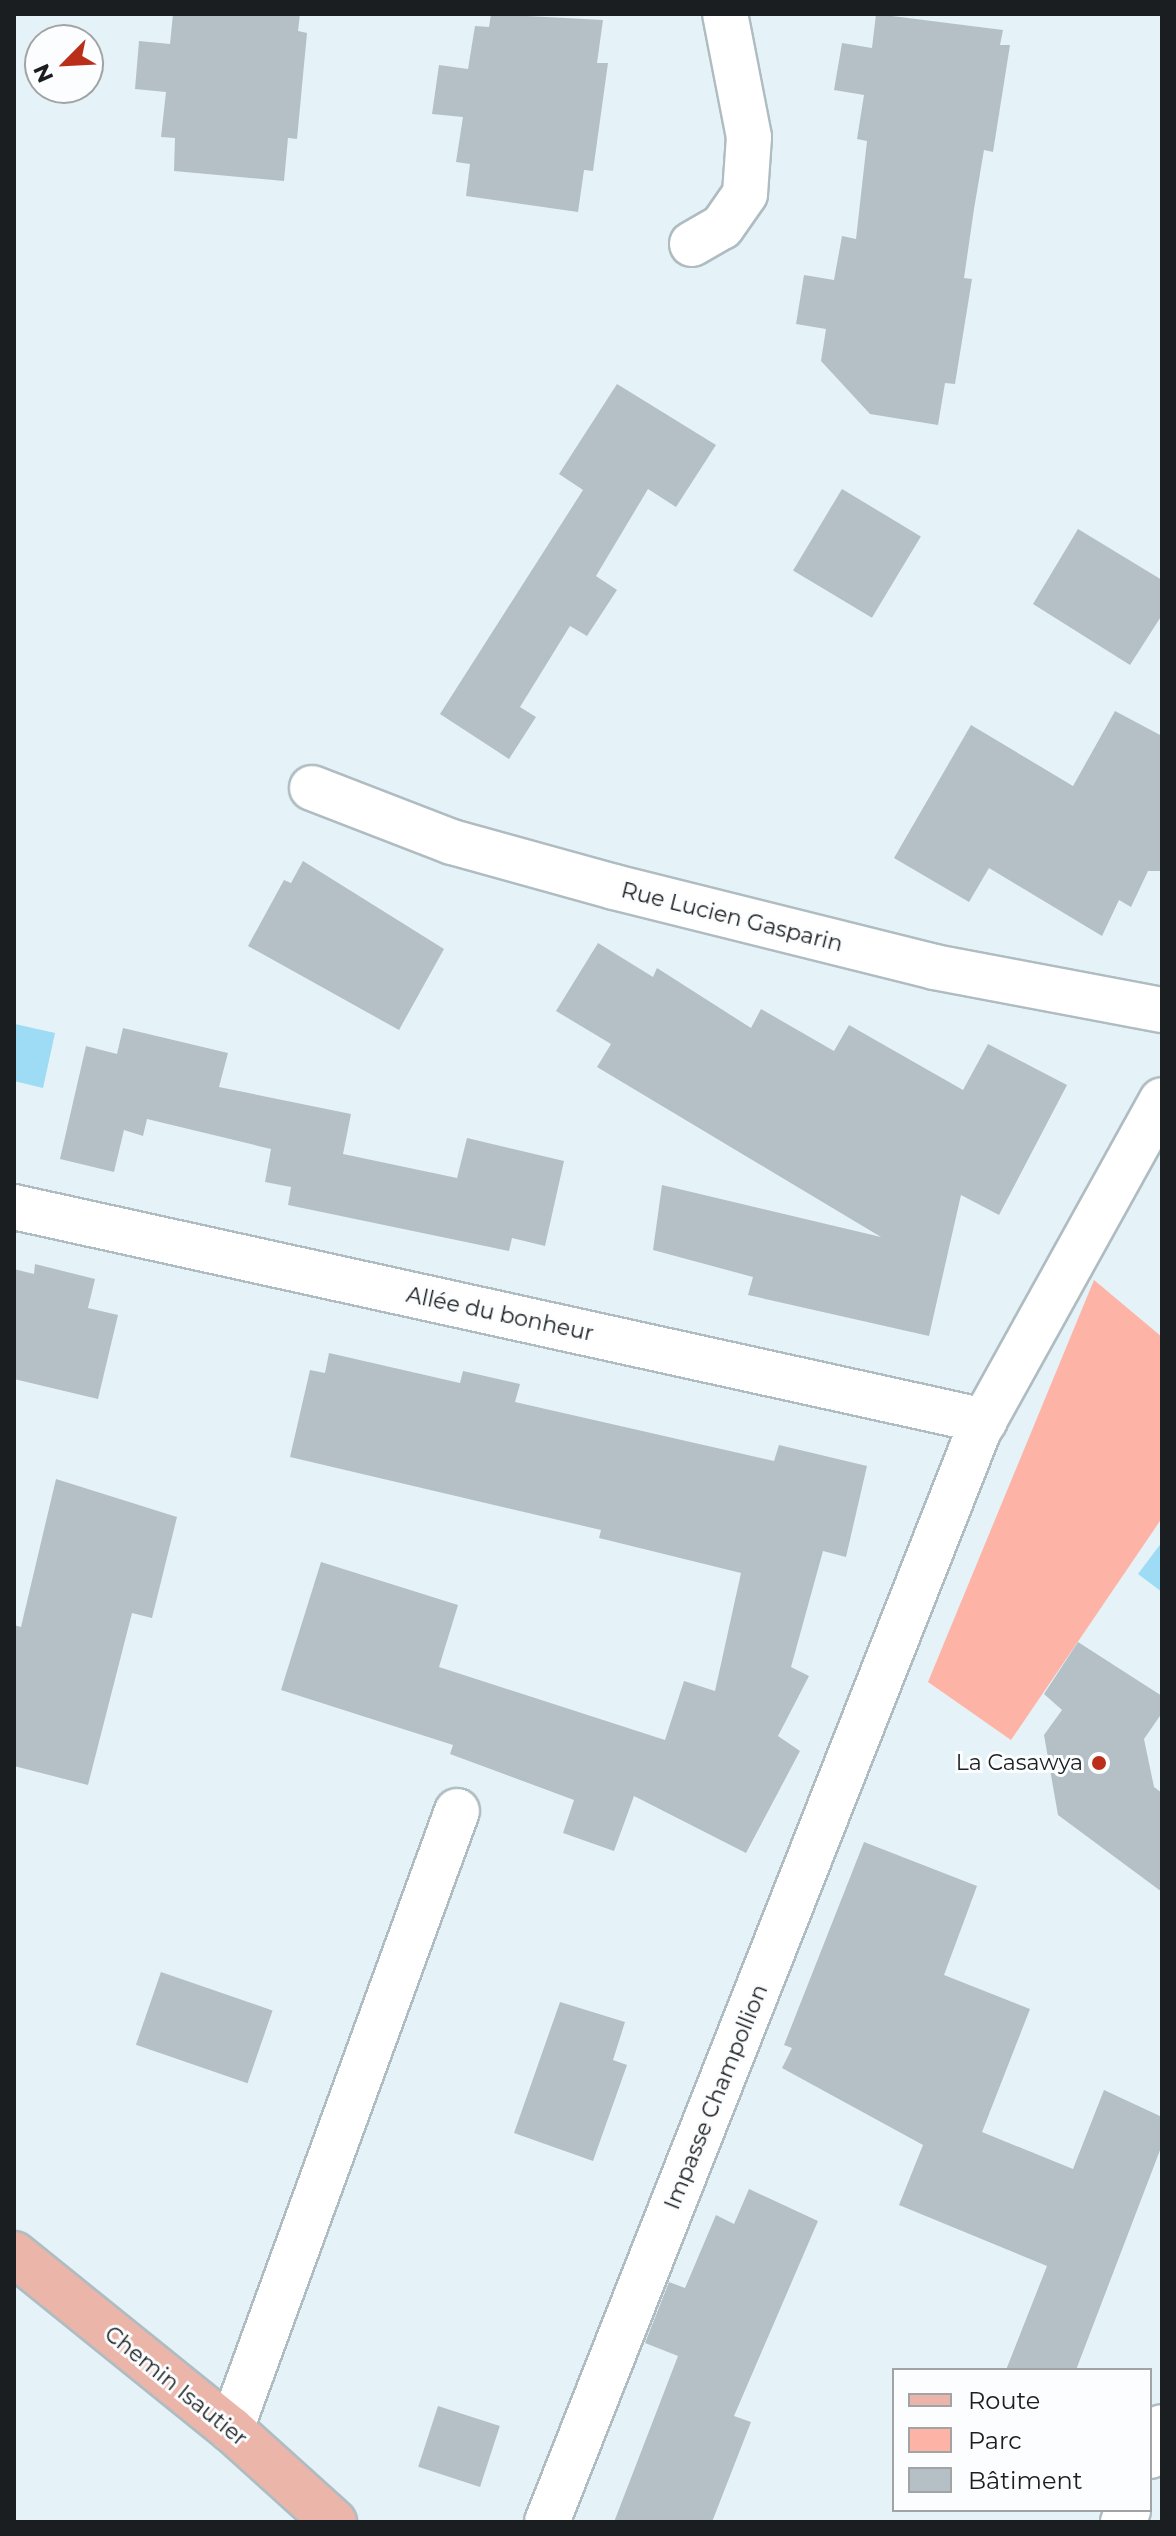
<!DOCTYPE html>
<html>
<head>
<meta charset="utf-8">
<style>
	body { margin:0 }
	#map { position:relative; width:1176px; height:2536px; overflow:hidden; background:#e5f2f7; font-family:Montserrat,sans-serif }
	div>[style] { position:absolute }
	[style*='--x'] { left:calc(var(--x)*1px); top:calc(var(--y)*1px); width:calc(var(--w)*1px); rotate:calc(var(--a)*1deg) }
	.green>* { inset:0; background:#fdb4a6 }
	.water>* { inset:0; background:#9ddcf4 }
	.building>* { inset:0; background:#b4c0c5; transform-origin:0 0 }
	.roads { filter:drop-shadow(2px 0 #afbcc1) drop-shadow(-2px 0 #afbcc1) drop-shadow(0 2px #afbcc1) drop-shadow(0 -2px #afbcc1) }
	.minor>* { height:44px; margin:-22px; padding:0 22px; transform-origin:22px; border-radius:22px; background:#fff }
	.major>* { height:44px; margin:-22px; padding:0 22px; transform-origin:22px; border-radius:22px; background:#ecb5aa }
	.dots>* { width:22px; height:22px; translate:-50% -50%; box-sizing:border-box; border:4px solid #fbfdfe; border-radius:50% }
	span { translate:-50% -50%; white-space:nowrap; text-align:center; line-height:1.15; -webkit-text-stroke:6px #fbfdfe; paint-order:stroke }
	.street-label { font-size:22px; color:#1a1e20 }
	.poi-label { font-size:22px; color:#1a1e20 }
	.right { translate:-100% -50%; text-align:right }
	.frame { position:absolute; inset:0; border:16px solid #1a1e20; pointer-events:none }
	.legend { position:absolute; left:892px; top:2368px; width:260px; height:144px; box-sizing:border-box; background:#fbfdfe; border:2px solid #a1a4a5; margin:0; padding:10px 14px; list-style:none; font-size:24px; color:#1a1e20 }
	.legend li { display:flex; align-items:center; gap:16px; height:40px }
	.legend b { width:40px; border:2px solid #a1a4a5 }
	.north { position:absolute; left:24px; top:24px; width:80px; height:80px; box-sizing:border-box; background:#fbfdfe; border:2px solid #a1a4a5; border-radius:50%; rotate:246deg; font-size:22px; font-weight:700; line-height:32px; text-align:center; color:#1a1e20 }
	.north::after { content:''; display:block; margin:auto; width:28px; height:36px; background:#bb2f1a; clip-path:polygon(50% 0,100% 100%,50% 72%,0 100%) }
</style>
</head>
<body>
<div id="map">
	<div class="green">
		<i style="clip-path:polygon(1094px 1280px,1162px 1337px,1162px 1518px,1011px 1740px,928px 1682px)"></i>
	</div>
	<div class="water">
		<i style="clip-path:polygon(15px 1024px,55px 1033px,43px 1088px,14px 1081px)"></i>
		<i style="clip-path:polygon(1162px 1542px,1162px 1592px,1138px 1574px)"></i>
	</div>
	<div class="building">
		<i style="clip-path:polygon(173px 14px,300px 14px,298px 31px,307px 33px,297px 139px,288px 138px,284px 181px,174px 171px,175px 138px,161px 137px,166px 92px,135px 89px,139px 41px,170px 44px)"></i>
		<i style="clip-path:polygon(491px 14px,603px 20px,597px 63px,608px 63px,593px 171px,584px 170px,578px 212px,466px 196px,470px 164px,456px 162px,463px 117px,432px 114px,439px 65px,468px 69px,475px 26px,489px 27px)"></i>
		<i style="clip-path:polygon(876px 14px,1003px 30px,1000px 45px,1010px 45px,993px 152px,984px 150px,974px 209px,964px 278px,972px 279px,955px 384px,945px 383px,938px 425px,870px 414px,821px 361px,826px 329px,796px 324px,804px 275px,834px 280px,842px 236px,856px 239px,867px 141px,857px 139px,864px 95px,834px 90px,842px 43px,872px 48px)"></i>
		<i style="clip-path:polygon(617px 384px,716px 445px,676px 507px,648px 489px,596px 576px,617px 590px,587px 636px,570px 626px,520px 707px,536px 717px,509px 759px,440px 714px,583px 490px,559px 474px)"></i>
		<i style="left:842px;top:489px;width:92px;height:95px;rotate:31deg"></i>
		<i style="clip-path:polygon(1078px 529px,1162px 580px,1162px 615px,1130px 665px,1033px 604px)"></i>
		<i style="clip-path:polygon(1115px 711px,1162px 736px,1162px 871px,1148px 871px,1131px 907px,1119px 900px,1102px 936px,989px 868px,969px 902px,894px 858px,971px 725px,1073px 786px)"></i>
		<i style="clip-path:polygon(303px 861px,444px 949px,399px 1030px,248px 946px,284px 880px,291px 883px)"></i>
		<i style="clip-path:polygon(598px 943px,653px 977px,657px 968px,751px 1028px,761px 1009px,834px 1051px,849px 1025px,963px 1090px,988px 1044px,1067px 1085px,999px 1215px,961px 1195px,929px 1336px,748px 1295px,753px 1277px,653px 1250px,662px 1185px,881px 1237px,597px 1067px,611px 1044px,556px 1011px)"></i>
		<i style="clip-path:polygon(123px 1028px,228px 1053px,219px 1087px,351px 1114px,343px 1154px,457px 1178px,467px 1138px,564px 1161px,545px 1246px,512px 1238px,509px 1251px,288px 1205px,291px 1187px,265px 1182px,271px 1149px,147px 1119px,143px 1136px,124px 1130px,114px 1172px,60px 1159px,86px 1046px,117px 1054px)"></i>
		<i style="clip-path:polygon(35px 1264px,95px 1279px,88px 1308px,118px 1315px,98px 1399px,14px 1379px,14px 1269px,34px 1274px)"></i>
		<i style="clip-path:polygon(329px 1353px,460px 1383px,463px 1371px,520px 1384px,515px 1402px,774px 1461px,779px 1445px,867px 1466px,846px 1557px,823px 1551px,791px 1667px,809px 1676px,778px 1736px,800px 1751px,746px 1853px,634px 1796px,614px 1851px,563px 1833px,574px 1800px,450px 1754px,453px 1745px,281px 1690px,321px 1562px,458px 1605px,439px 1667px,665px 1740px,684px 1681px,715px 1691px,741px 1573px,599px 1538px,601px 1530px,290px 1457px,310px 1370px,325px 1373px)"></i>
		<i style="clip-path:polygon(56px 1479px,177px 1517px,152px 1618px,132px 1613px,88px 1785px,14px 1766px,14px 1625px,21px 1627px)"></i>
		<i style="clip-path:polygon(1078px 1642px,1162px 1696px,1162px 1713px,1144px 1739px,1154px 1787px,1162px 1793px,1162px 1892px,1058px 1815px,1044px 1735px,1062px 1710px,1044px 1694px)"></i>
		<i style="clip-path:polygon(864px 1842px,977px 1886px,944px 1975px,1030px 2009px,982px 2132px,1073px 2169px,1104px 2090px,1162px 2117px,1162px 2145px,1076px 2370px,1006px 2370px,1047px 2266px,899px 2205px,923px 2145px,782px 2068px,792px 2048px,784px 2045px)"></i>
		<i style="left:161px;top:1972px;width:118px;height:77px;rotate:19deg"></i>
		<i style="clip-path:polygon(560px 2002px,625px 2022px,613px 2060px,627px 2065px,593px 2161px,514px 2133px)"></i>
		<i style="clip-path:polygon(749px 2189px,818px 2221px,734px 2416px,751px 2422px,712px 2522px,614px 2522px,678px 2356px,645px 2343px,667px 2287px,669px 2282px,685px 2288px,716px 2215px,734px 2224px)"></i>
		<i style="left:438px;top:2406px;width:65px;height:64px;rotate:18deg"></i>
	</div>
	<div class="roads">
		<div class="minor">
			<i style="--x:692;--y:244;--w:34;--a:-30"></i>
			<i style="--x:722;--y:227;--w:40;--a:-55.1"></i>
			<i style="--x:745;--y:194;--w:57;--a:-86"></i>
			<i style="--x:749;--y:137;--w:125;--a:-101"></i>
			<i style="--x:312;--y:788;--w:150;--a:21.1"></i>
			<i style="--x:452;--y:842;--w:168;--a:15.5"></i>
			<i style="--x:614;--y:887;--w:330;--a:14"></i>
			<i style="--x:934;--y:967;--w:232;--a:10.7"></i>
			<i style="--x:14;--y:1207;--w:994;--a:12.43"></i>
			<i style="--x:231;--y:2429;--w:658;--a:-69.91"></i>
			<i style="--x:1150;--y:2456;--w:31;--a:-68"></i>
			<i style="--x:547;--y:2522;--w:1174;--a:-68.42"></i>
			<i style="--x:979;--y:1430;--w:377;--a:-61"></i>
			<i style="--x:1123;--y:2522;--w:13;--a:-67"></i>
		</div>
		<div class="major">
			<i style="--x:14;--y:2254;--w:279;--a:38.9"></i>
			<i style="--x:231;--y:2429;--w:139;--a:42.1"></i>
		</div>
	</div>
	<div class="dots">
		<i style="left:1099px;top:1763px;background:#bb2f1a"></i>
	</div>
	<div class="street-label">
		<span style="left:732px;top:917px;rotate:14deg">Rue Lucien Gasparin</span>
		<span style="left:500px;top:1314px;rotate:12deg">Allée du bonheur</span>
		<span style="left:716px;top:2097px;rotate:-68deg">Impasse Champollion</span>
		<span style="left:176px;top:2386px;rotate:39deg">Chemin Isautier</span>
	</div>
	<div class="poi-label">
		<span class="right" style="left:1083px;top:1763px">La Casawya</span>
	</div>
	<div class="frame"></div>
	<ul class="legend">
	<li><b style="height:10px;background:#ecb5aa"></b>Route</li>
	<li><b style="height:22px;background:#fdb4a6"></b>Parc</li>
	<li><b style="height:22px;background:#b4c0c5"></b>Bâtiment</li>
	</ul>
	<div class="north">N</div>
</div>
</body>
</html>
